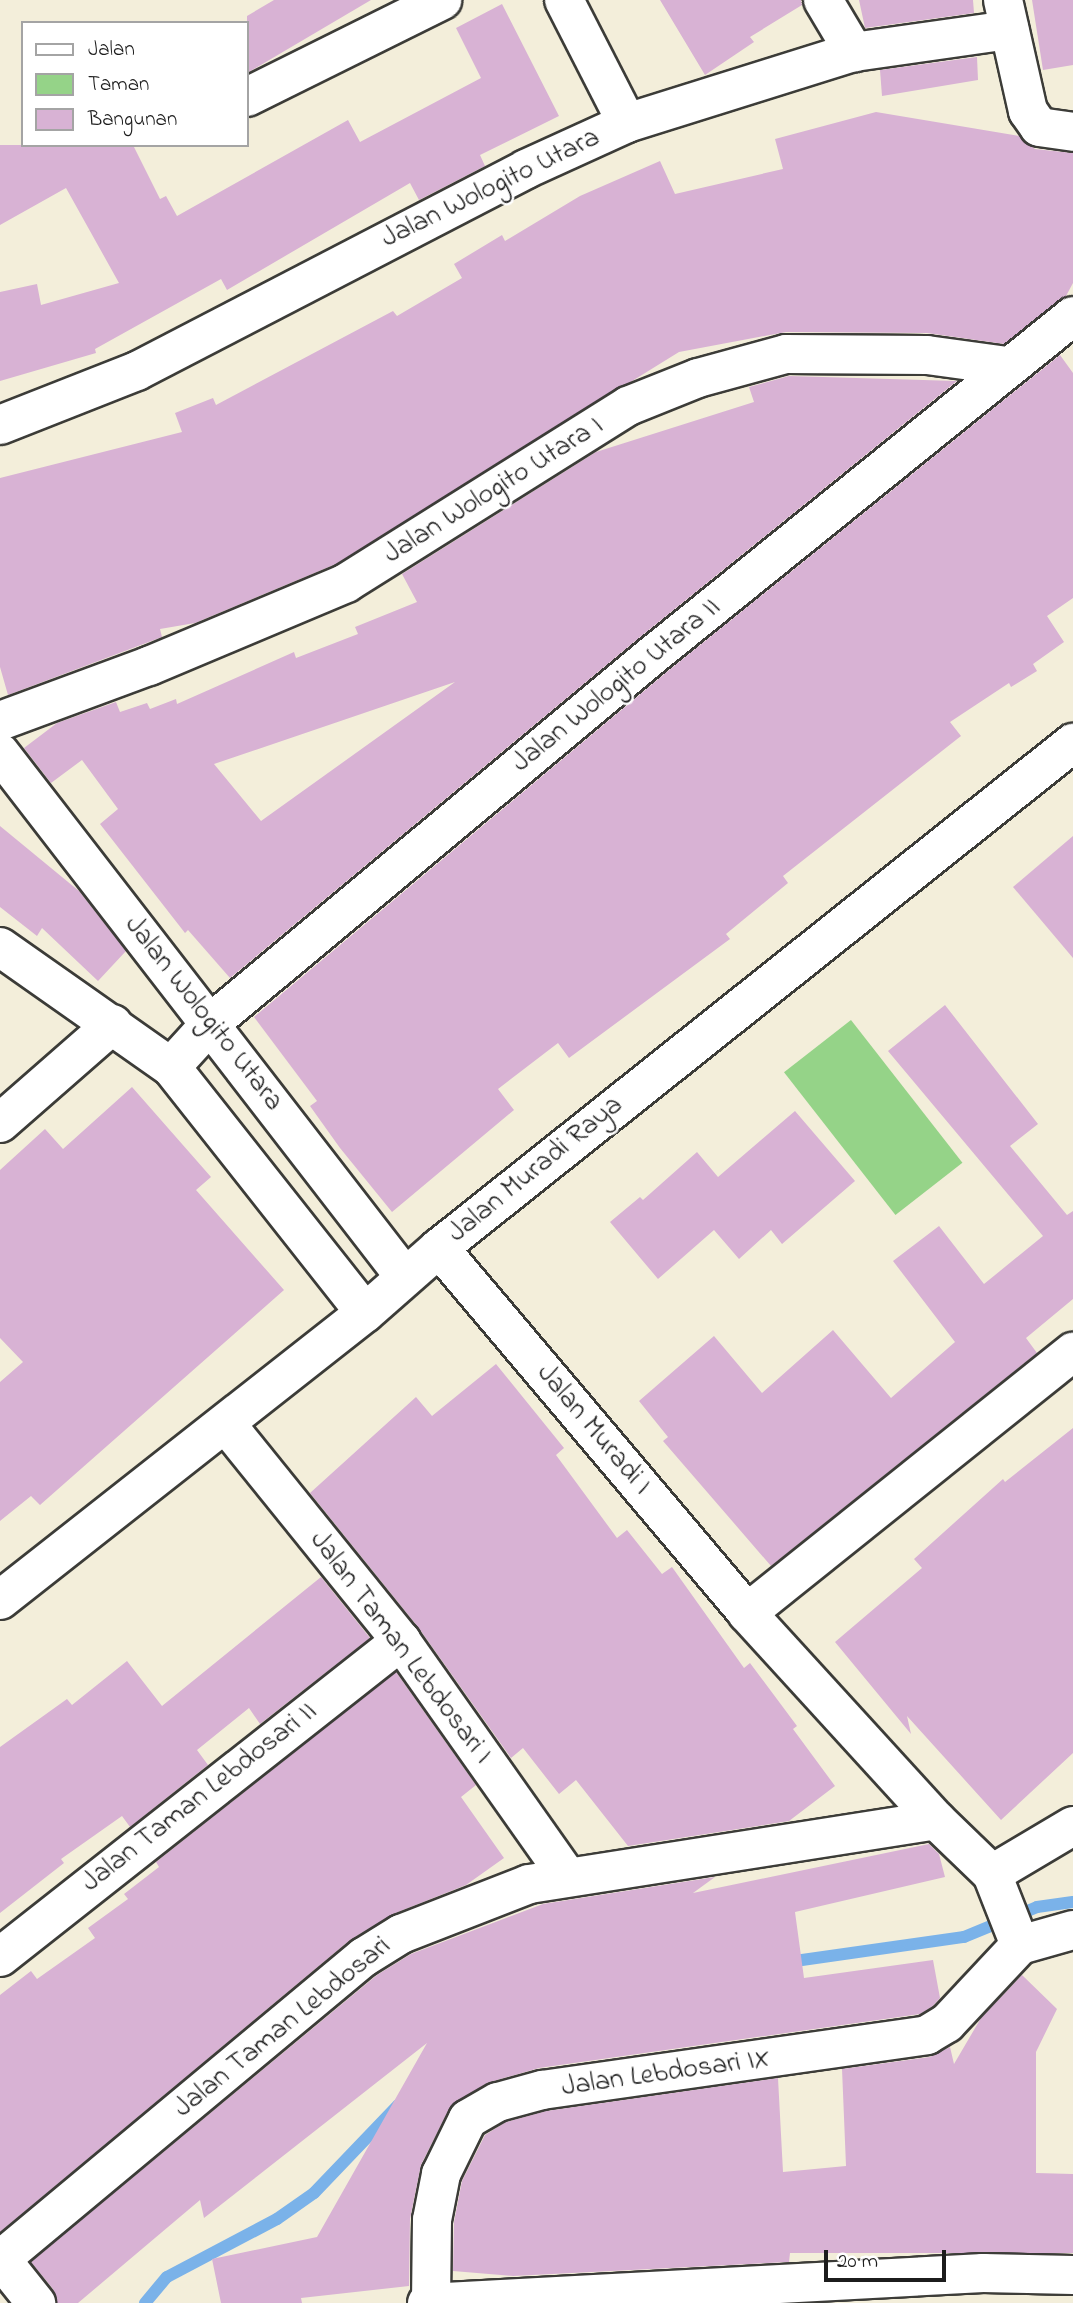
<!DOCTYPE html>
<html>
<head>
<meta charset="utf-8">
<style>
	body { margin:0 }
	#map { position:relative; width:1073px; height:2303px; overflow:hidden; background:#f3eeda; font-family:"Indie Flower",sans-serif }
	div>[style] { position:absolute }
	[style*='--x'] { left:calc(var(--x)*1px); top:calc(var(--y)*1px); width:calc(var(--w)*1px); rotate:calc(var(--a)*1deg) }
	.green>* { inset:0; background:#95d388; transform-origin:0 0 }
	.stream>* { height:12px; margin:-6px; padding:0 6px; transform-origin:6px; border-radius:6px; background:#7ab2e9 }
	.building>* { inset:0; background:#d8b2d4 }
	.roads { filter:drop-shadow(2px 0 #3c3c38) drop-shadow(-2px 0 #3c3c38) drop-shadow(0 2px #3c3c38) drop-shadow(0 -2px #3c3c38) }
	.minor>* { height:38px; margin:-19px; padding:0 19px; transform-origin:19px; border-radius:19px; background:#fff }
	span { translate:-50% -50%; white-space:nowrap; text-align:center; line-height:1.15; -webkit-text-stroke:5px #fff; paint-order:stroke }
	.street-label { font-size:28px; color:#1c1c1c }
	.legend { position:absolute; left:21px; top:21px; width:228px; height:126px; box-sizing:border-box; background:#fff; border:2px solid #a4a4a4; margin:0; padding:9px 12px; list-style:none; font-size:21px; color:#1c1c1c }
	.legend li { display:flex; align-items:center; gap:14px; height:35px }
	.legend b { width:35px; border:2px solid #a4a4a4 }
	.scale { position:absolute; left:824px; top:2250px; width:122px; height:32px; box-sizing:border-box; border:4px solid #1c1c1c; border-top:0; padding-left:9px; font-size:21px; line-height:24px; white-space:nowrap; color:#1c1c1c; -webkit-text-stroke:5px #fff; paint-order:stroke }
</style>
</head>
<body>
<div id="map">
	<div class="green">
		<i style="left:851px;top:1020px;width:181px;height:85px;rotate:52deg"></i>
	</div>
	<div class="stream">
		<i style="--x:788;--y:1962;--w:178;--a:-8.1"></i>
		<i style="--x:964;--y:1937;--w:79;--a:-22.3"></i>
		<i style="--x:1037;--y:1907;--w:36;--a:-8"></i>
		<i style="--x:145;--y:2303;--w:34;--a:-50"></i>
		<i style="--x:167;--y:2277;--w:124;--a:-27.8"></i>
		<i style="--x:277;--y:2219;--w:45;--a:-35.1"></i>
		<i style="--x:314;--y:2193;--w:122;--a:-46.3"></i>
	</div>
	<div class="building">
		<i style="clip-path:polygon(274px 0,371px 0,247px 73px,247px 16px)"></i>
		<i style="clip-path:polygon(660px 0,801px 0,802px 5px,750px 37px,754px 42px,705px 75px)"></i>
		<i style="clip-path:polygon(859px 0,973px 0,974px 13px,865px 28px)"></i>
		<i style="clip-path:polygon(1032px 0,1073px 0,1073px 65px,1043px 70px)"></i>
		<i style="clip-path:polygon(502px 4px,559px 116px,480px 155px,485px 166px,419px 200px,410px 183px,227px 290px,221px 279px,95px 349px,96px 353px,0 381px,0 292px,37px 284px,41px 305px,119px 283px,66px 188px,0 225px,0 145px,133px 145px,160px 199px,166px 196px,177px 216px,348px 120px,360px 142px,481px 78px,456px 28px)"></i>
		<i style="clip-path:polygon(977px 57px,978px 80px,882px 96px,880px 70px)"></i>
		<i style="clip-path:polygon(876px 112px,1019px 136px,1035px 149px,1073px 153px,1073px 283px,1066px 296px,1004px 344px,927px 333px,786px 332px,679px 352px,336px 564px,195px 623px,160px 629px,162px 637px,8px 695px,0 667px,0 478px,182px 432px,175px 413px,213px 398px,216px 405px,393px 311px,397px 316px,462px 278px,454px 264px,502px 235px,505px 241px,580px 196px,660px 161px,675px 194px,783px 169px,775px 139px)"></i>
		<i style="clip-path:polygon(1060px 355px,1073px 373px,1073px 598px,1047px 616px,1064px 642px,1033px 664px,1037px 671px,1011px 687px,1009px 683px,950px 722px,961px 736px,783px 876px,788px 883px,726px 934px,730px 939px,569px 1058px,558px 1043px,498px 1089px,514px 1110px,392px 1212px,340px 1148px,310px 1106px,317px 1101px,254px 1017px,668px 671px)"></i>
		<i style="clip-path:polygon(evenodd,789px 376px,957px 381px,640px 637px,230px 978px,188px 930px,185px 933px,100px 824px,118px 809px,82px 760px,51px 783px,24px 748px,57px 723px,116px 702px,120px 712px,147px 703px,150px 709px,176px 699px,177px 704px,294px 652px,296px 658px,358px 634px,355px 627px,417px 602px,402px 574px,596px 452px,754px 402px,749px 387px,789px 376px,455px 682px,261px 821px,214px 764px,455px 682px)"></i>
		<i style="clip-path:polygon(0 826px,79px 891px,126px 951px,98px 981px,42px 928px,37px 936px,0 907px)"></i>
		<i style="clip-path:polygon(1073px 836px,1073px 958px,1013px 887px)"></i>
		<i style="clip-path:polygon(945px 1005px,1038px 1124px,1010px 1146px,1067px 1215px,1073px 1211px,1073px 1299px,1026px 1338px,1037px 1353px,771px 1566px,663px 1441px,668px 1437px,639px 1401px,714px 1336px,762px 1393px,833px 1330px,891px 1398px,955px 1342px,893px 1261px,939px 1226px,984px 1284px,1043px 1236px,888px 1051px)"></i>
		<i style="clip-path:polygon(132px 1087px,211px 1177px,196px 1190px,284px 1290px,40px 1505px,31px 1496px,0 1521px,0 1382px,23px 1362px,0 1338px,0 1170px,45px 1129px,63px 1149px)"></i>
		<i style="clip-path:polygon(795px 1111px,855px 1181px,782px 1244px,771px 1230px,739px 1259px,714px 1230px,658px 1279px,610px 1222px,640px 1197px,643px 1200px,697px 1152px,718px 1177px)"></i>
		<i style="clip-path:polygon(496px 1364px,564px 1448px,556px 1455px,617px 1538px,627px 1530px,662px 1574px,672px 1567px,744px 1668px,750px 1663px,797px 1726px,793px 1729px,835px 1786px,789px 1821px,628px 1846px,576px 1780px,559px 1794px,523px 1748px,511px 1758px,418px 1627px,310px 1493px,416px 1397px,432px 1416px)"></i>
		<i style="clip-path:polygon(1073px 1428px,1073px 1753px,1001px 1820px,907px 1716px,911px 1734px,835px 1642px,922px 1568px,914px 1559px,1003px 1479px,1005px 1482px)"></i>
		<i style="clip-path:polygon(321px 1577px,370px 1638px,260px 1724px,249px 1708px,197px 1750px,208px 1765px,130px 1827px,122px 1816px,61px 1859px,64px 1863px,0 1913px,0 1747px,67px 1699px,72px 1705px,127px 1661px,162px 1706px)"></i>
		<i style="clip-path:polygon(396px 1672px,476px 1785px,461px 1797px,504px 1858px,466px 1885px,393px 1914px,350px 1940px,0 2232px,0 1995px,31px 1971px,37px 1979px,95px 1938px,88px 1928px,128px 1899px,124px 1894px,159px 1867px,156px 1862px)"></i>
		<i style="clip-path:polygon(929px 1844px,939px 1854px,945px 1877px,795px 1912px,804px 1978px,933px 1960px,940px 1998px,933px 2006px,920px 2014px,539px 2068px,487px 2083px,449px 2109px,421px 2165px,410px 2219px,409px 2286px,301px 2298px,302px 2303px,221px 2303px,212px 2259px,317px 2237px,427px 2043px,204px 2218px,200px 2200px,78px 2303px,57px 2303px,53px 2289px,31px 2262px,377px 1975px,411px 1954px,543px 1904px,715px 1877px,693px 1893px)"></i>
		<i style="clip-path:polygon(1022px 1975px,1057px 2009px,1036px 2052px,1036px 2173px,1073px 2174px,1073px 2253px,790px 2253px,789px 2262px,513px 2276px,453px 2271px,454px 2222px,462px 2181px,485px 2135px,506px 2122px,546px 2111px,778px 2078px,783px 2172px,846px 2166px,842px 2069px,930px 2057px,950px 2047px,954px 2064px,981px 2018px)"></i>
	</div>
	<div class="roads">
		<div class="minor">
			<i style="--x:564;--y:0;--w:138;--a:62.9"></i>
			<i style="--x:823;--y:0;--w:61;--a:59.2"></i>
			<i style="--x:1003;--y:0;--w:114;--a:77.3"></i>
			<i style="--x:1028;--y:111;--w:19;--a:55"></i>
			<i style="--x:1039;--y:127;--w:34;--a:8"></i>
			<i style="--x:247;--y:97;--w:218;--a:-26.4"></i>
			<i style="--x:0;--y:425;--w:147;--a:-21.5"></i>
			<i style="--x:137;--y:371;--w:438;--a:-27.4"></i>
			<i style="--x:526;--y:169;--w:111;--a:-24.5"></i>
			<i style="--x:627;--y:123;--w:238;--a:-17.4"></i>
			<i style="--x:854;--y:52;--w:157;--a:-8.1"></i>
			<i style="--x:0;--y:721;--w:159;--a:-20.3"></i>
			<i style="--x:149;--y:666;--w:214;--a:-22.8"></i>
			<i style="--x:346;--y:583;--w:333;--a:-32.1"></i>
			<i style="--x:628;--y:406;--w:75;--a:-21.8"></i>
			<i style="--x:698;--y:378;--w:91;--a:-15.3"></i>
			<i style="--x:786;--y:354;--w:141;--a:0.4"></i>
			<i style="--x:927;--y:355;--w:81;--a:7.8"></i>
			<i style="--x:0;--y:753;--w:662;--a:52.3"></i>
			<i style="--x:0;--y:947;--w:209;--a:35.1"></i>
			<i style="--x:171;--y:1067;--w:313;--a:51.7"></i>
			<i style="--x:171;--y:1067;--w:61;--a:-47.7"></i>
			<i style="--x:212;--y:1022;--w:575;--a:-39.78"></i>
			<i style="--x:654;--y:654;--w:538;--a:-38.89"></i>
			<i style="--x:0;--y:1123;--w:150;--a:-41.2"></i>
			<i style="--x:439;--y:1248;--w:478;--a:49.8"></i>
			<i style="--x:747;--y:1613;--w:280;--a:47.6"></i>
			<i style="--x:936;--y:1820;--w:78;--a:44"></i>
			<i style="--x:992;--y:1874;--w:76;--a:68.5"></i>
			<i style="--x:1020;--y:1945;--w:55;--a:-15.8"></i>
			<i style="--x:226;--y:1424;--w:279;--a:51.1"></i>
			<i style="--x:401;--y:1641;--w:288;--a:54.8"></i>
			<i style="--x:0;--y:1600;--w:464;--a:-38.2"></i>
			<i style="--x:365;--y:1313;--w:98;--a:-41.3"></i>
			<i style="--x:439;--y:1248;--w:811;--a:-38.54"></i>
			<i style="--x:747;--y:1613;--w:418;--a:-38.7"></i>
			<i style="--x:992;--y:1874;--w:94;--a:-30.7"></i>
			<i style="--x:0;--y:1957;--w:511;--a:-38.24"></i>
			<i style="--x:0;--y:2258;--w:58;--a:51.3"></i>
			<i style="--x:0;--y:2260;--w:474;--a:-39.8"></i>
			<i style="--x:364;--y:1957;--w:44;--a:-31.9"></i>
			<i style="--x:401;--y:1934;--w:137;--a:-21.3"></i>
			<i style="--x:529;--y:1884;--w:412;--a:-8.9"></i>
			<i style="--x:431;--y:2302;--w:82;--a:-89.3"></i>
			<i style="--x:432;--y:2220;--w:47;--a:-78.9"></i>
			<i style="--x:441;--y:2174;--w:61;--a:-63.9"></i>
			<i style="--x:468;--y:2119;--w:34;--a:-30"></i>
			<i style="--x:498;--y:2102;--w:46;--a:-15.3"></i>
			<i style="--x:542;--y:2090;--w:389;--a:-8.1"></i>
			<i style="--x:927;--y:2035;--w:23;--a:-31"></i>
			<i style="--x:947;--y:2023;--w:107;--a:-46.9"></i>
			<i style="--x:427;--y:2303;--w:557;--a:-3.09"></i>
			<i style="--x:983;--y:2273;--w:90;--a:1.3"></i>
		</div>
	</div>
	<div class="street-label">
		<span style="left:491px;top:189px;rotate:-26deg">Jalan Wologito Utara</span>
		<span style="left:494px;top:491px;rotate:-32deg">Jalan Wologito Utara I</span>
		<span style="left:617px;top:686px;rotate:-39deg">Jalan Wologito Utara II</span>
		<span style="left:203px;top:1014px;rotate:52deg">Jalan Wologito Utara</span>
		<span style="left:536px;top:1170px;rotate:-39deg">Jalan Muradi Raya</span>
		<span style="left:593px;top:1430px;rotate:50deg">Jalan Muradi I</span>
		<span style="left:400px;top:1648px;rotate:53deg">Jalan Taman Lebdosari I</span>
		<span style="left:200px;top:1798px;rotate:-38deg">Jalan Taman Lebdosari II</span>
		<span style="left:283px;top:2028px;rotate:-39deg">Jalan Taman Lebdosari</span>
		<span style="left:666px;top:2074px;rotate:-8deg">Jalan Lebdosari IX</span>
	</div>
	<ul class="legend">
	<li><b style="height:9px;background:#fff"></b>Jalan</li>
	<li><b style="height:19px;background:#95d388"></b>Taman</li>
	<li><b style="height:19px;background:#d8b2d4"></b>Bangunan</li>
	</ul>
	<div class="scale">20 m</div>
</div>
</body>
</html>
